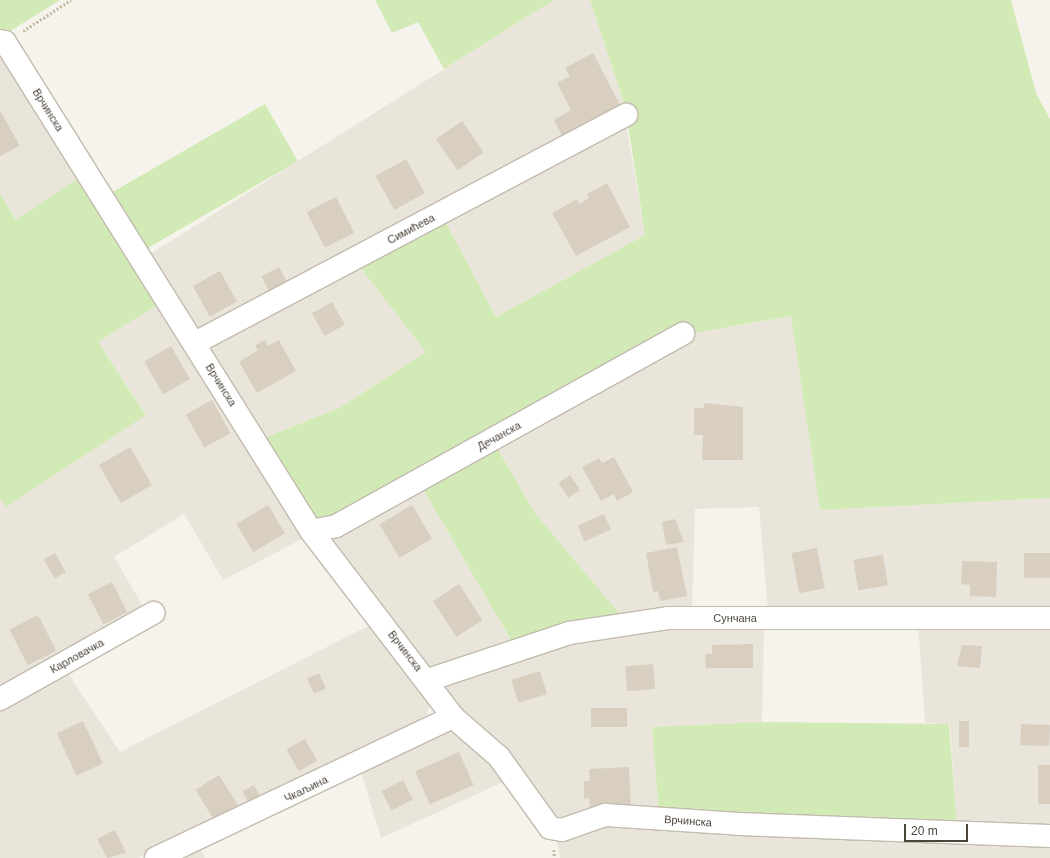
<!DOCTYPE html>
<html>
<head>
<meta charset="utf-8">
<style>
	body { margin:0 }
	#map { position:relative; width:1050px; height:858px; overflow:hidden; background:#f6f3ec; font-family:Arial,sans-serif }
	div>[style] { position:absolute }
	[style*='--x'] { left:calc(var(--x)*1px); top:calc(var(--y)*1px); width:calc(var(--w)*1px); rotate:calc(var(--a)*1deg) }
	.residential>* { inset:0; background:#eae5da }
	.green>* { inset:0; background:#d2eab5; transform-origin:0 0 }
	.building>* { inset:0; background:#d8cfc1; transform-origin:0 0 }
	.path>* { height:2.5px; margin-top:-1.25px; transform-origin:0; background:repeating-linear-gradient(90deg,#c4b79f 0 2px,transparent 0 4px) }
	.roads { filter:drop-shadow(1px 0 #c2bbae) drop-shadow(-1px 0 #c2bbae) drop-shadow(0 1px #c2bbae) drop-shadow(0 -1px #c2bbae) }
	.street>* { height:22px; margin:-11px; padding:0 11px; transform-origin:11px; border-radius:11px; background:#fff }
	span { translate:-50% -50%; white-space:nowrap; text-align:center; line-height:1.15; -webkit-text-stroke:3px #fff; paint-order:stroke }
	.street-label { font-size:11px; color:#4b4439 }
	.scale { position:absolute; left:904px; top:824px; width:64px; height:18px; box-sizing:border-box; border:2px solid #4b4439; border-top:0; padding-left:5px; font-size:12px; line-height:14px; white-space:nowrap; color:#4b4439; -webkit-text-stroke:3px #fff; paint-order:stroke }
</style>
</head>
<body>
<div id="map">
	<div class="residential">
		<i style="clip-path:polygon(554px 0,590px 0,625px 106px,199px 329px,192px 325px,147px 256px)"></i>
		<i style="clip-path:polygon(0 55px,77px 179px,16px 220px,0 194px)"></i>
		<i style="clip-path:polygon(626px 124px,645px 235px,496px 317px,445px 221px)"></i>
		<i style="clip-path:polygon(359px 266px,426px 352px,339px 408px,262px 439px,209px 347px)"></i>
		<i style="clip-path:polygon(157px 305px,306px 537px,223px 580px,184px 514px,114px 557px,145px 610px,0 689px,0 498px,6px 507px,146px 414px,98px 342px)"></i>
		<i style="clip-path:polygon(791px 316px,820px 510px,1050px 498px,1050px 611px,768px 611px,759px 507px,695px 509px,692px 611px,624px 619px,535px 513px,495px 444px,692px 334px)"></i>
		<i style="clip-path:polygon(420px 484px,514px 645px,429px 675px,319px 533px)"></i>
		<i style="clip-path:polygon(918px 621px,1050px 625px,1050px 832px,957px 827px,950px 724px,925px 723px)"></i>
		<i style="clip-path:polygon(376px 622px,431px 700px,426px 718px,288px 791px,139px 858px,0 858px,0 708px,66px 670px,120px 752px)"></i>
		<i style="clip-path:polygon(667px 624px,764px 626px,762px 722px,652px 727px,659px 815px,563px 826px,458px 715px,436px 682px,570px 639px)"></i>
		<i style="clip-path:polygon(449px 727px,494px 765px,503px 782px,381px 838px,361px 772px)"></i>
		<i style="clip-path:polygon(593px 821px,1050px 841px,1050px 858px,560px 858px,556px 835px)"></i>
		<i style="clip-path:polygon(199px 847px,205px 858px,176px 858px)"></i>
	</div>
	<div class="green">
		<i style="clip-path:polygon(0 0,60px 0,4px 35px,0 33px)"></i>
		<i style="clip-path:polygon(375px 0,554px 0,444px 69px,418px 22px,392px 33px)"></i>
		<i style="clip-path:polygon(590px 0,1011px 0,1036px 93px,1050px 119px,1050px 498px,820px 510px,791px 316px,695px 333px,692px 325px,589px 379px,391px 491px,313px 525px,262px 439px,339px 408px,426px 352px,359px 266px,445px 221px,496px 317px,645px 235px,625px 106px)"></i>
		<i style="left:265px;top:104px;width:66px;height:176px;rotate:60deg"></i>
		<i style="clip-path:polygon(77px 179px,157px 305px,98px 342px,146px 415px,6px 507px,0 498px,0 194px,16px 220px)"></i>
		<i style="clip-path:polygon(495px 444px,535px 513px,624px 619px,514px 645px,420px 484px)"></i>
		<i style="clip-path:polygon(762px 722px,949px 724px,957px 827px,659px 815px,652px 727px)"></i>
	</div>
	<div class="building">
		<i style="clip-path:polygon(593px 53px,620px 105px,562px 136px,554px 120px,571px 110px,557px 83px,570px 76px,565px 68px)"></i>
		<i style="clip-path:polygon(0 110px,20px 146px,0 156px)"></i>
		<i style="left:462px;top:121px;width:38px;height:32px;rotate:55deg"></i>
		<i style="left:406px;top:159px;width:39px;height:35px;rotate:61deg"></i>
		<i style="clip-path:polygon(607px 183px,630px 227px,576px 256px,552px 213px,577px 199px,579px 204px,589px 198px,587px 194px)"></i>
		<i style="left:336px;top:197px;width:40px;height:33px;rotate:63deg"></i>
		<i style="left:279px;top:267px;width:17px;height:20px;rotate:62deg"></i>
		<i style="left:220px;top:271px;width:35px;height:31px;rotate:61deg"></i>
		<i style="left:332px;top:302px;width:26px;height:23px;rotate:61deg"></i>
		<i style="clip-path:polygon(265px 340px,268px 346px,279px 340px,296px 371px,257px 393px,239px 362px,258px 350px,255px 345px)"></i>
		<i style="left:171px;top:346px;width:38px;height:31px;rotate:60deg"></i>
		<i style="left:212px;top:400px;width:38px;height:30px;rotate:61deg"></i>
		<i style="clip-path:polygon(704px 403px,743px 407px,743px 460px,702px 460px,703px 435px,694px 435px,694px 408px,704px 408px)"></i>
		<i style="left:130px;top:447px;width:44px;height:36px;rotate:60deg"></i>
		<i style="clip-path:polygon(614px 457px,633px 492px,617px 501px,614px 494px,601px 501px,582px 467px,599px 458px,602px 463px)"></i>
		<i style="left:570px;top:475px;width:18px;height:14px;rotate:56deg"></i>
		<i style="left:268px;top:505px;width:33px;height:37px;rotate:59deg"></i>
		<i style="left:412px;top:505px;width:39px;height:38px;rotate:59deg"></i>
		<i style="left:604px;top:514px;width:17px;height:29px;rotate:66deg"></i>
		<i style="clip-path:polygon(675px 519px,684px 542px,666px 545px,662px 522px)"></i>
		<i style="clip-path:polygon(677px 547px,687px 596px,660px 601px,658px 591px,653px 592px,646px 553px)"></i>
		<i style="left:817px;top:548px;width:41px;height:26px;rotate:79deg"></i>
		<i style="left:55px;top:553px;width:22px;height:13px;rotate:60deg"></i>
		<i style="left:1050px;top:553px;width:25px;height:26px;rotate:90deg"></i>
		<i style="left:883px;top:555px;width:31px;height:30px;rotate:81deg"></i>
		<i style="clip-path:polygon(962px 561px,997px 562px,996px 597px,970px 596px,970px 585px,961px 584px)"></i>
		<i style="left:112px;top:582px;width:34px;height:27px;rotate:63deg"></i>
		<i style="left:459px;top:584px;width:43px;height:31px;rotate:57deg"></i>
		<i style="left:38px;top:615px;width:40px;height:32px;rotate:63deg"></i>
		<i style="clip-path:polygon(753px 644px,753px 668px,706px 668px,705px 654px,712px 654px,712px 645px)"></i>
		<i style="clip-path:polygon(962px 645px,982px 646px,980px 668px,957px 666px)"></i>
		<i style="left:653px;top:664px;width:25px;height:28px;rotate:85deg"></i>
		<i style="left:540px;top:671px;width:24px;height:30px;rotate:73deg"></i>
		<i style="left:319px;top:673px;width:17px;height:13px;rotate:66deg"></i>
		<i style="left:627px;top:708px;width:19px;height:36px;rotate:90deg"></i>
		<i style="left:83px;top:721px;width:47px;height:29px;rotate:65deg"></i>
		<i style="left:959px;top:721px;width:10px;height:26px"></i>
		<i style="left:1021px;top:724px;width:29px;height:21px;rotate:2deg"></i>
		<i style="left:305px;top:739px;width:25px;height:21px;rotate:61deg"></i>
		<i style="left:459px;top:752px;width:36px;height:48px;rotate:66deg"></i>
		<i style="left:1038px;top:765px;width:12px;height:39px"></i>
		<i style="clip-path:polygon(629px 767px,631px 807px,590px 809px,589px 798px,584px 799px,584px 781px,590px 781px,589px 769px)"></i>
		<i style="left:219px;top:775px;width:36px;height:28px;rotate:58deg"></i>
		<i style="left:403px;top:780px;width:22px;height:24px;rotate:63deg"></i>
		<i style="left:254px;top:785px;width:18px;height:13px;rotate:63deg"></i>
		<i style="clip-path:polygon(115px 830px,126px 853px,107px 858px,97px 839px)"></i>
	</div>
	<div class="path">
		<i style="--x:23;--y:31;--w:57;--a:-32.9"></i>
		<i style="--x:554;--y:850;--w:8;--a:83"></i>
	</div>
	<div class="roads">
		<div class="street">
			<i style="--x:0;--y:41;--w:5;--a:11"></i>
			<i style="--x:5;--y:42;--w:577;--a:57.96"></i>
			<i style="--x:311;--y:531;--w:234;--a:52.6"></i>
			<i style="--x:453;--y:717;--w:61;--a:41"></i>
			<i style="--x:499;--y:757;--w:87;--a:54.3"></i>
			<i style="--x:550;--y:828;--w:12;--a:9"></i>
			<i style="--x:562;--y:830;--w:46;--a:-19.2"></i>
			<i style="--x:605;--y:815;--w:134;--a:3.8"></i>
			<i style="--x:739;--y:824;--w:311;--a:2.2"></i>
			<i style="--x:195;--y:343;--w:488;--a:-27.9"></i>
			<i style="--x:311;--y:531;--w:25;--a:-11"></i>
			<i style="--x:336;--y:526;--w:397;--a:-29"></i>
			<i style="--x:428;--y:680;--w:149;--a:-18.4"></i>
			<i style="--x:569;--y:633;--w:100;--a:-8.6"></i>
			<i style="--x:668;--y:618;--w:382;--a:0"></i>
			<i style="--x:0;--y:699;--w:176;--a:-29.3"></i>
			<i style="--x:156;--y:858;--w:329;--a:-25.4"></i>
		</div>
	</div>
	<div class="street-label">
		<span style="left:48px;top:110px;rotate:58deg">Врчинска</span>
		<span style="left:411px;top:229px;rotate:-28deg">Симићева</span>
		<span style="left:221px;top:385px;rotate:58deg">Врчинска</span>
		<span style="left:499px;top:436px;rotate:-29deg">Дечанска</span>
		<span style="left:735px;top:618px">Сунчана</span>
		<span style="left:405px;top:651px;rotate:52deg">Врчинска</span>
		<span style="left:77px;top:656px;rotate:-29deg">Карловачка</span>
		<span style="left:306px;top:789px;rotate:-26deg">Чкаљина</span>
		<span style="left:688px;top:821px;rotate:4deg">Врчинска</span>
	</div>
	<div class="scale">20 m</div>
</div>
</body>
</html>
